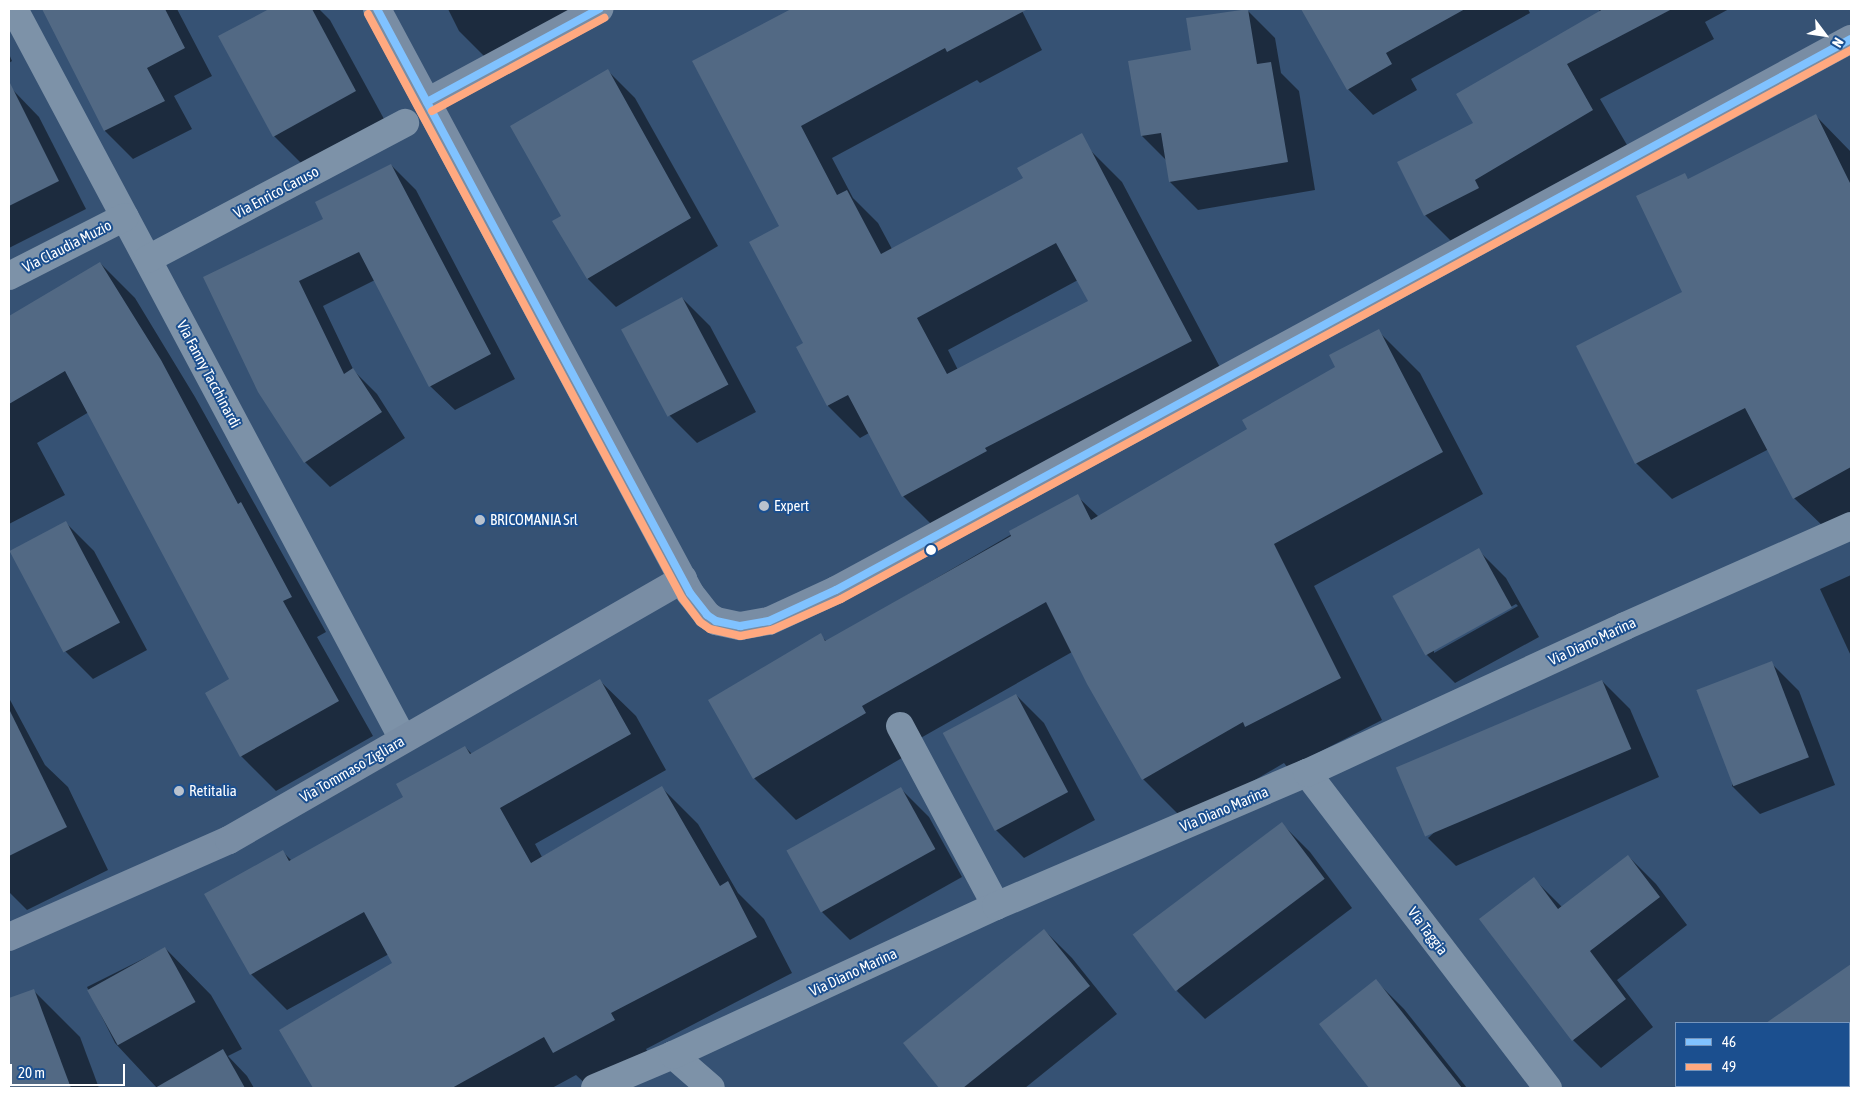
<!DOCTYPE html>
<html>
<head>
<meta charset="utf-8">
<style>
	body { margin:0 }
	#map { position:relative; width:1860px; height:1097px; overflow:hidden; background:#365274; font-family:"Asap Condensed",sans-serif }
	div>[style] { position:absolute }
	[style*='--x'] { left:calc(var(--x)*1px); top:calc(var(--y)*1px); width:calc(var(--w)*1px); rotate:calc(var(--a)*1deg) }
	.shadow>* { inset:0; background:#0007 }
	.building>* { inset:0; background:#526984; transform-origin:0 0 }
	.street>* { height:28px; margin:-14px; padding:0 14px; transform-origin:14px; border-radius:14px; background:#7d92a8 }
	.secondary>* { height:28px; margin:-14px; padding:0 14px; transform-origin:14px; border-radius:14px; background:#798da4 }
	.bus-1>* { height:8px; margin:-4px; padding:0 4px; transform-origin:4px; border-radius:4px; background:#80c2ff }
	.bus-2>* { height:8px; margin:-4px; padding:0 4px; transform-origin:4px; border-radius:4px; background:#ffa980 }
	.dots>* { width:14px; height:14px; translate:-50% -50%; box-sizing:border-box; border:2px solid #1b4f8f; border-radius:50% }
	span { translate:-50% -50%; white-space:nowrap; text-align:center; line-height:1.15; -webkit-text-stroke:4px #1b4f8f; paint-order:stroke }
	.street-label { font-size:15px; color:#fff }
	.poi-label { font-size:15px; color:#fff }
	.left { translate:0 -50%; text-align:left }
	.frame { position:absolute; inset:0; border:10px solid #fff; pointer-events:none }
	.legend { position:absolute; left:1675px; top:1022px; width:175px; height:65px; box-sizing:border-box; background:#1b4f8f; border:1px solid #7695bc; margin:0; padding:6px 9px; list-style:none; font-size:15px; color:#fff }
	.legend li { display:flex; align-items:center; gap:10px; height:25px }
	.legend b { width:25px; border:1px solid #7695bc }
	.north { position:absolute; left:1800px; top:10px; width:50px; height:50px; -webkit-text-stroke:4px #1b4f8f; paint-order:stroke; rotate:121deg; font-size:14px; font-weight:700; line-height:20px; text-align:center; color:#fff }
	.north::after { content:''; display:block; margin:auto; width:18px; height:22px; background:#fff; clip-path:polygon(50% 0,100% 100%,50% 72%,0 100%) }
	.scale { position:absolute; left:10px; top:1064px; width:115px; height:22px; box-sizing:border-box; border:2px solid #fff; border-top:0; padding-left:6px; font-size:15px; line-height:18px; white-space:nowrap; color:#fff; -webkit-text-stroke:4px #1b4f8f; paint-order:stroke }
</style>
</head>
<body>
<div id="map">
	<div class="shadow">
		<i style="clip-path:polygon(43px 9px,177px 9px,212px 76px,174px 96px,192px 129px,133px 159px,105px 131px)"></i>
		<i style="clip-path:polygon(272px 9px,319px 9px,330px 20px,384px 119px,302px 164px,274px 136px,220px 37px)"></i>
		<i style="clip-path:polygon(448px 9px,581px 9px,487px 59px,459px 31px)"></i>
		<i style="clip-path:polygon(evenodd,793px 9px,1021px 9px,1042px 50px,980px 83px,977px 80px,832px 158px,853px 198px,878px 223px,892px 249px,1090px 150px,1122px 182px,1223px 373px,935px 528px,903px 496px,869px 433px,860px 438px,828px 406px,797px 347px,805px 343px,781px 226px,693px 62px,793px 9px,1078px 280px,1089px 302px,958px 370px,948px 350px,1078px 280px)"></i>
		<i style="clip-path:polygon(1302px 9px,1528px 9px,1530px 13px,1411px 79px,1417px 90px,1373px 115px,1348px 89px)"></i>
		<i style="clip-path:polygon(1599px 9px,1729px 9px,1705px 22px,1714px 39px,1600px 99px,1627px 145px,1460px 250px,1425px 215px,1475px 124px,1600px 12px)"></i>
		<i style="clip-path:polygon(1247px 10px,1275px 38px,1281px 73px,1299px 91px,1315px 190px,1198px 210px,1170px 182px,1167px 161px,1142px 136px,1129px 62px,1193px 51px)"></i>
		<i style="clip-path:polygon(9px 54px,12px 61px,9px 63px)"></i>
		<i style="clip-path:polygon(607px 70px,635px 98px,718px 246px,616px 307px,588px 279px,563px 216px)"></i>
		<i style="clip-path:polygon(12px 89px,39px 117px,86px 209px,9px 248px,9px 90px)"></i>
		<i style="clip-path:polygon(1815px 115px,1851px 152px,1851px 522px,1830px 533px,1794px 498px,1769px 449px,1672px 499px,1636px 463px,1684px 293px,1684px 175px,1689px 180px)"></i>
		<i style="clip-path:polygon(391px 165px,416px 190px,515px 379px,455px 410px,430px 386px,375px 280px,323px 306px,354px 371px,377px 394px,405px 438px,330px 487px,305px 462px,259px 391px,205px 278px,325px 219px)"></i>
		<i style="clip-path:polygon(100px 263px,135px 298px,195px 397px,326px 632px,317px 637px,373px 736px,276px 791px,241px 756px,231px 680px,89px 412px,37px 443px,65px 495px,9px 524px,9px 317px)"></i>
		<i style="clip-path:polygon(682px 298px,710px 326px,756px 412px,697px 443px,669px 415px)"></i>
		<i style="clip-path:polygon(1378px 331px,1420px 373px,1483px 494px,1314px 586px,1382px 720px,1288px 768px,1284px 763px,1185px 821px,1143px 779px,1072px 652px,903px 748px,907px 755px,796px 820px,754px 778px,820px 635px,827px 642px,1077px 496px,1099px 517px,1249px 429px,1337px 367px)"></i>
		<i style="clip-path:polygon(66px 523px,94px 551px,147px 650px,93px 679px,65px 651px)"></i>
		<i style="clip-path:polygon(evenodd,1478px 550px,1506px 578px,1539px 637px,1455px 683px,1427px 655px,1478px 550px,1516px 604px,1518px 606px,1434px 653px,1434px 650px,1516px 604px)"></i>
		<i style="clip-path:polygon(1851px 575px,1851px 656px,1820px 589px)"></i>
		<i style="clip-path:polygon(1771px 663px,1799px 691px,1835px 785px,1760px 814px,1732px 786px)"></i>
		<i style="clip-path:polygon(600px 681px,636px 716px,666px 770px,535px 844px,542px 857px,662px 788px,698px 824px,738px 893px,764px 919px,792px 973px,646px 1049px,650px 1056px,590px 1088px,576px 1075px,552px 1088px,314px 1088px,280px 1030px,394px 963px,389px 954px,287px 1010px,251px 974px,283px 852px,292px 861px,405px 797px,465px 747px,472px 754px)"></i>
		<i style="clip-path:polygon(1602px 681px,1630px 709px,1659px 777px,1456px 866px,1428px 838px)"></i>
		<i style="clip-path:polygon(1016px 695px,1044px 723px,1095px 820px,1024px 858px,996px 830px,945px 733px)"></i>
		<i style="clip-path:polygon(9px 698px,45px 765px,68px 787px,108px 870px,27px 910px,9px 892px)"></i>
		<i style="clip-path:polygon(901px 789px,929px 817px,962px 877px,850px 940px,822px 912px)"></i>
		<i style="clip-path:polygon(1282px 824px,1310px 852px,1352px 908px,1205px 1019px,1177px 991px)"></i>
		<i style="clip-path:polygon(1628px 856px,1656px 884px,1687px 925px,1617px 980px,1653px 1027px,1601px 1068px,1573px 1040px,1533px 878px,1562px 907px)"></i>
		<i style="clip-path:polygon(1044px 930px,1072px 958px,1117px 1014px,1025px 1088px,940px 1088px,904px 1043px)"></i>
		<i style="clip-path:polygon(165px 948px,211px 995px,242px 1049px,228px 1056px,247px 1076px,254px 1088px,157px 1088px,115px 1043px,87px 987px)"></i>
		<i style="clip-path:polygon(1850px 967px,1851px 1088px,1674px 1088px,1849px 1086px,1849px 1023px,1768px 1023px)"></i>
		<i style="clip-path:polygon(1376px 981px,1404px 1009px,1467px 1088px,1371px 1088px,1321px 1024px)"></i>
		<i style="clip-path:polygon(33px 990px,80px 1037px,99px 1088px,9px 1088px,9px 1000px)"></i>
	</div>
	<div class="building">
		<i style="clip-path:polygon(42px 9px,165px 9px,185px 48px,147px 68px,165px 101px,104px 131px)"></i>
		<i style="clip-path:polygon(269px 9px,312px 9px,356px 91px,273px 137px,218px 36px)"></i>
		<i style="clip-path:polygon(evenodd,791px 9px,1028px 9px,947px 52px,945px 48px,801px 126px,837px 195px,847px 190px,881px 254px,1023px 178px,1017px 168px,1082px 133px,1192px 341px,985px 448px,987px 451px,902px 497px,848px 395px,827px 406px,796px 347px,803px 343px,749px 242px,779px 226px,692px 61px,791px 9px,1056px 243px,1088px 301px,947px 374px,917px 318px,1056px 243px)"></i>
		<i style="clip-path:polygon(1248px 9px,1257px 64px,1271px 62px,1288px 162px,1169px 182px,1161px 133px,1141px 136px,1128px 61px,1191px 50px,1186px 18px)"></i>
		<i style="clip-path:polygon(1301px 9px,1465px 9px,1386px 53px,1392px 64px,1347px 90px)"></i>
		<i style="clip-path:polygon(1603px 9px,1672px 9px,1567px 64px,1593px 110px,1475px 180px,1479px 188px,1424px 216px,1397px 162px,1473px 123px,1456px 94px)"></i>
		<i style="clip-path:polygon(608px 69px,691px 218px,587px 279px,552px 221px,561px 216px,510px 126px)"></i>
		<i style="clip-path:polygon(9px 81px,59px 181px,9px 206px)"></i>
		<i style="clip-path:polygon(1816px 114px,1851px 185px,1851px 467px,1793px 499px,1745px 408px,1635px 464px,1576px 346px,1682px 292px,1636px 196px,1685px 173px,1688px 179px)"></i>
		<i style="clip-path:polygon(391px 164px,491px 354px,429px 387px,359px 252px,299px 281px,344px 374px,353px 368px,382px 412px,304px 463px,258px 392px,203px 277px,323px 219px,315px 202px)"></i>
		<i style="clip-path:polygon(100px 262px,161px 360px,238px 504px,241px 502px,292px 597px,283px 601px,339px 701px,240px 757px,205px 693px,229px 679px,65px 371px,9px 404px,9px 316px)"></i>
		<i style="left:682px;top:297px;width:99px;height:69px;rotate:62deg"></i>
		<i style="clip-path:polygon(1379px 329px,1443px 452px,1274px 544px,1341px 678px,1245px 727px,1243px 722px,1142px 780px,1087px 684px,1046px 602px,862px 706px,866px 713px,753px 779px,708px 700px,821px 633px,825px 641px,1011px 536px,1009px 531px,1078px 494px,1091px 520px,1247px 429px,1242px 420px,1335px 367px,1329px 355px)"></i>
		<i style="left:66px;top:521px;width:115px;height:64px;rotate:62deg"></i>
		<i style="left:1479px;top:548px;width:68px;height:99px;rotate:61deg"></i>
		<i style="left:1772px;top:661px;width:103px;height:81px;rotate:69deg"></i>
		<i style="clip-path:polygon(600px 679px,631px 734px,500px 808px,531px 863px,662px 786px,720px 886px,728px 881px,757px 937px,611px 1013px,615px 1020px,553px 1053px,544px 1037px,452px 1088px,313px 1088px,279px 1030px,392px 963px,364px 912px,250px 975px,204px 894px,283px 850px,289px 861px,403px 797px,396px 784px,465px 746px,470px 754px)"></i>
		<i style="left:1602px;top:680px;width:75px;height:224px;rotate:67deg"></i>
		<i style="left:1016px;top:694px;width:111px;height:83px;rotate:62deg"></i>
		<i style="clip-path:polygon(9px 709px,67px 827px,9px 856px)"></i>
		<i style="left:901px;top:787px;width:71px;height:131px;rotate:61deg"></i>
		<i style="left:1282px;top:822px;width:71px;height:187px;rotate:53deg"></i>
		<i style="clip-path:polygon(1628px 855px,1660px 897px,1590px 951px,1626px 999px,1572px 1041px,1479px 919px,1534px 877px,1558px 909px)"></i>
		<i style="clip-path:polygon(1044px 929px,1090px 986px,963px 1088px,939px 1088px,903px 1043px)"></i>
		<i style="left:165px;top:947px;width:63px;height:89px;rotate:61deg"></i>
		<i style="clip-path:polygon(1851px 964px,1851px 1023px,1766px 1023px)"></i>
		<i style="clip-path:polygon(1376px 979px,1462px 1088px,1369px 1088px,1319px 1024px)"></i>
		<i style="clip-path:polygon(34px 989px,71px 1088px,9px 1088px,9px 998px)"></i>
		<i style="clip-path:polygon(223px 1049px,245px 1088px,155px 1088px)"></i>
	</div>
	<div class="street">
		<i style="--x:14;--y:9;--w:827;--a:61.95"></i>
		<i style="--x:148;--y:259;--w:291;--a:-27.9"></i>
		<i style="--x:9;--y:276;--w:130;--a:-27"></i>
		<i style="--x:900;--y:726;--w:204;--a:61.9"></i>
		<i style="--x:1307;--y:773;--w:397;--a:52.6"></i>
		<i style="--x:673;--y:1055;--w:50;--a:41"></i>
		<i style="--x:595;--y:1088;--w:85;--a:-22.9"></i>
		<i style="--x:673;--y:1055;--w:356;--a:-24.8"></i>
		<i style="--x:996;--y:906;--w:338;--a:-23.2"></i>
		<i style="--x:1307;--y:773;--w:350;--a:-24.8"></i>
		<i style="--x:1625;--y:626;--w:247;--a:-23.9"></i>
	</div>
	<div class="secondary">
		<i style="--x:377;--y:9;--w:663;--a:61.81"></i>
		<i style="--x:690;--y:593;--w:28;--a:52"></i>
		<i style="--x:707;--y:615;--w:11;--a:34"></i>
		<i style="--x:716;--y:621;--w:25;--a:12"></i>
		<i style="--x:740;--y:626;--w:29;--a:-10"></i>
		<i style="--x:769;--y:621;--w:74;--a:-24.8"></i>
		<i style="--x:836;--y:590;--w:1155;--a:-28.5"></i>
		<i style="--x:427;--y:102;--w:196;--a:-28.4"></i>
		<i style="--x:9;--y:937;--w:240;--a:-23.8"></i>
		<i style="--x:229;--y:840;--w:524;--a:-29.89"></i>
	</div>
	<div class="bus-1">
		<i style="--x:377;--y:9;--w:663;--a:61.81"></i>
		<i style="--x:690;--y:593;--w:28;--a:52"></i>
		<i style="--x:707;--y:615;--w:11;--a:34"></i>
		<i style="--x:716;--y:621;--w:25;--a:12"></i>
		<i style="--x:740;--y:626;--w:29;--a:-10"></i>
		<i style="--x:769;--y:621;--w:74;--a:-24.8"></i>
		<i style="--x:836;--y:590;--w:1155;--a:-28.5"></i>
		<i style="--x:427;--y:102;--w:196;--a:-28.4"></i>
	</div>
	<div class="bus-2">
		<i style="--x:368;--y:14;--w:663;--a:61.73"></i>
		<i style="--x:682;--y:598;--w:30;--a:53"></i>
		<i style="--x:700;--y:622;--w:12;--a:35"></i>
		<i style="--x:710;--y:629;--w:31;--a:13"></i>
		<i style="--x:740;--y:636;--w:33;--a:-11"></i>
		<i style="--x:772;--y:630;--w:76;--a:-24.2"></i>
		<i style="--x:841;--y:599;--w:1150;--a:-28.53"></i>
		<i style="--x:432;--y:111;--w:196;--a:-28.4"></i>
	</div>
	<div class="dots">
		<i style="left:764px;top:506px;background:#b9c2ce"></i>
		<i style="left:480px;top:520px;background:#b9c2ce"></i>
		<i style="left:931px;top:550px;background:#fff"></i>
		<i style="left:179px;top:791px;background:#b9c2ce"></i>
	</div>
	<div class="street-label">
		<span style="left:276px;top:192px;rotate:-28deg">Via Enrico Caruso</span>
		<span style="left:67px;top:246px;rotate:-27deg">Via Claudia Muzio</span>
		<span style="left:209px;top:374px;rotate:62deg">Via Fanny Tacchinardi</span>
		<span style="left:1592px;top:641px;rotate:-25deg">Via Diano Marina</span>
		<span style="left:352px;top:769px;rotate:-30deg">Via Tommaso Zigliara</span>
		<span style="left:1224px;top:809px;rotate:-23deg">Via Diano Marina</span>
		<span style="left:1428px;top:931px;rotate:53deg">Via Taggia</span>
		<span style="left:853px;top:972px;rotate:-25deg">Via Diano Marina</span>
	</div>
	<div class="poi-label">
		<span class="left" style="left:774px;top:506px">Expert</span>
		<span class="left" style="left:490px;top:520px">BRICOMANIA Srl</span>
		<span class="left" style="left:189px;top:791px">Retitalia</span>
	</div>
	<div class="frame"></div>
	<ul class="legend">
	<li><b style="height:6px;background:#80c2ff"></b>46</li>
	<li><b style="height:6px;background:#ffa980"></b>49</li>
	</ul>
	<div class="north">N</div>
	<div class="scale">20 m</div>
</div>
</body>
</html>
